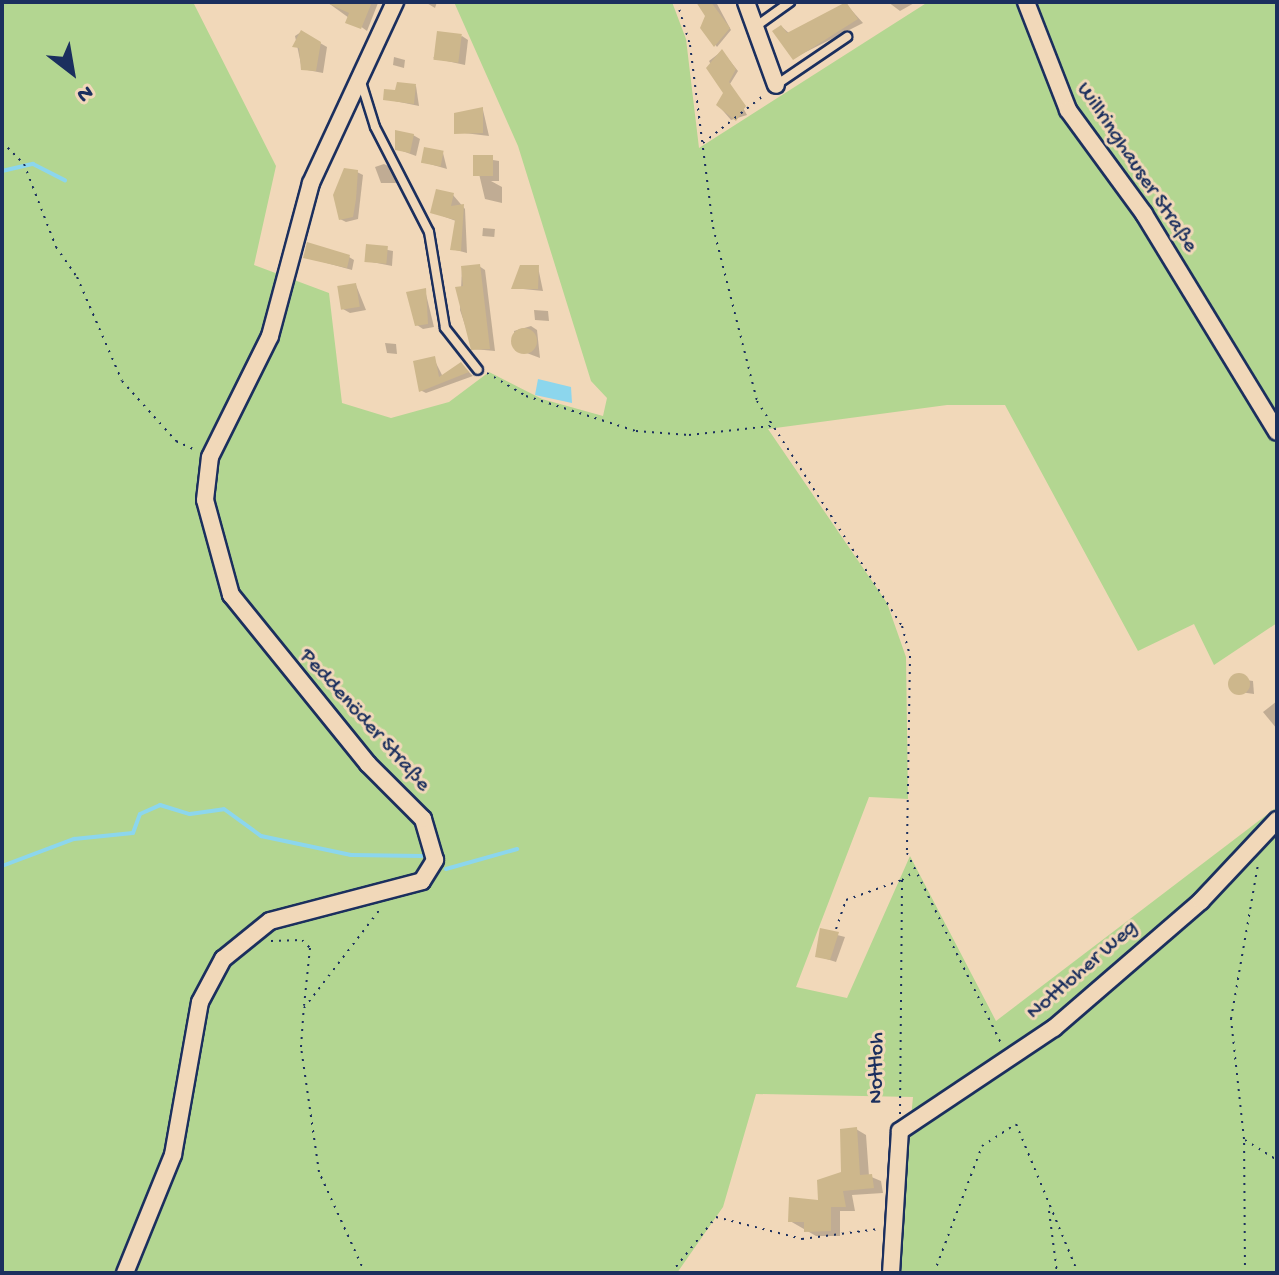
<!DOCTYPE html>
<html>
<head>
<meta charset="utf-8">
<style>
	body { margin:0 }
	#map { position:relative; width:1279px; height:1275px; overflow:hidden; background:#f1d8b9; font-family:"Gochi Hand",sans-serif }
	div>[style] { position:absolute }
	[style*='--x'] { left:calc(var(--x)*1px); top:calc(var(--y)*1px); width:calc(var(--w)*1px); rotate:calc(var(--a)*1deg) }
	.green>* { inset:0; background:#b3d691 }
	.water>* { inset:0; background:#8cd6ed }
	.shadow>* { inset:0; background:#0003; transform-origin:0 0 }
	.stream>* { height:4px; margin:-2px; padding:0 2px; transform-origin:2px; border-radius:2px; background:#8cd6ed }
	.building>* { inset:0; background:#cdb78c; transform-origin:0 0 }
	.round { border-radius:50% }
	.path>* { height:2px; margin-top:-1px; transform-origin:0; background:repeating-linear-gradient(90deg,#1b2f5e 0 2px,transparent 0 8px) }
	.roads { filter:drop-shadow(2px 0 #1b2f5e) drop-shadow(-2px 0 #1b2f5e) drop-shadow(0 2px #1b2f5e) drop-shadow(0 -2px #1b2f5e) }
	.service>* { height:8px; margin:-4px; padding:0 4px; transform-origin:4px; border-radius:4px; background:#f1d8b9 }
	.minor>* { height:16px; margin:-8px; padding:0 8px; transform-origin:8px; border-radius:8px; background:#f1d8b9 }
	span { translate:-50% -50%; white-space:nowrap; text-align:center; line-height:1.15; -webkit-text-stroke:6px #f1d8b9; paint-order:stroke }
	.street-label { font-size:22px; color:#1b2f5e }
	.frame { position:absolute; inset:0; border:4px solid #1b2f5e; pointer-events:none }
	.north { position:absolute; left:32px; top:32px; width:80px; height:80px; -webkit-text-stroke:6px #f1d8b9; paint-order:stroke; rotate:149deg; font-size:22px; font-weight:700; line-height:32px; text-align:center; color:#1b2f5e }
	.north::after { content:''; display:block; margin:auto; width:28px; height:36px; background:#1b2f5e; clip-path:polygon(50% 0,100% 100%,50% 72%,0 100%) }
</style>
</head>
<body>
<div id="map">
	<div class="green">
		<i style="clip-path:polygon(2px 2px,193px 2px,276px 166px,254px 265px,329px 293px,342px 403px,391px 418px,449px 402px,489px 372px,542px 399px,603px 416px,607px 398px,591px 381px,518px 146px,454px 2px,672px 2px,686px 39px,699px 148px,928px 2px,1276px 2px,1277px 623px,1214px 665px,1194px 624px,1138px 651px,1005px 405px,947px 405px,768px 429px,887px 603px,906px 657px,908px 799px,869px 797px,796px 987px,847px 998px,910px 856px,996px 1021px,1277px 807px,1277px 1273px,896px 1273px,913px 1097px,756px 1094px,723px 1207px,677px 1273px,2px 1273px)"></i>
	</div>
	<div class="water">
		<i style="clip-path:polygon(538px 379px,571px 387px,572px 403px,535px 395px)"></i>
	</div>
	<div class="shadow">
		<i style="clip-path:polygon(327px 2px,377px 2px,378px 3px,367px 31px)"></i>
		<i style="clip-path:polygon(425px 2px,437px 2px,435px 8px)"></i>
		<i style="clip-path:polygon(698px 2px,716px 2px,731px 30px,717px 47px,702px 27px,708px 16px)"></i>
		<i style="clip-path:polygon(888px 2px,916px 2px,900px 11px)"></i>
		<i style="clip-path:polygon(846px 4px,863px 23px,794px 58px,782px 27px,790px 34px)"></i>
		<i style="clip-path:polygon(301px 32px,327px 47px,323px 73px,302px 69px,295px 36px)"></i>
		<i style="clip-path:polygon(462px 36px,468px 40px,465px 65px,433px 58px)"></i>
		<i style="clip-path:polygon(722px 51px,738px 71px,730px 84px,747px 115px,731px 120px,718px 105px,726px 93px,709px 61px)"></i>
		<i style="clip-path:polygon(394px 57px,405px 60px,404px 68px,393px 65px)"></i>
		<i style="clip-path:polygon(416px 86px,419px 106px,385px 99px,397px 92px)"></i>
		<i style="clip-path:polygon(483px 110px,489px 136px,456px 132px)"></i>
		<i style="clip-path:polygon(413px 135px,420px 139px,416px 156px,397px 149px)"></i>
		<i style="clip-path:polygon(443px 153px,447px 169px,423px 162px)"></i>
		<i style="clip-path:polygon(475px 157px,499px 161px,499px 181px,491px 181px,502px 187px,502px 203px,485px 199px)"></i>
		<i style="clip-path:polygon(384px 164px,390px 167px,397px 183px,381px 183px,375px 167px)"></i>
		<i style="clip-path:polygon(357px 172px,363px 175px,358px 219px,346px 222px,340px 219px)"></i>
		<i style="clip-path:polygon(453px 195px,465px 209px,467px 253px,452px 249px,456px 221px,432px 212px)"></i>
		<i style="left:483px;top:228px;width:12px;height:8px;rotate:5deg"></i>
		<i style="clip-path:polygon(367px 246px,393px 251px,392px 266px,367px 261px)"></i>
		<i style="clip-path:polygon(305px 257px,349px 257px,354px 260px,352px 270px)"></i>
		<i style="clip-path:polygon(479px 266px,485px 270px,495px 351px,473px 349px,460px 310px,462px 268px)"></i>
		<i style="clip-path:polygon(538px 267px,543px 291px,513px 288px)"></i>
		<i style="clip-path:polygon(356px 285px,366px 310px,350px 313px,343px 309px)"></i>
		<i style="clip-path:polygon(425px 290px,434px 327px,423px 329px,417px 325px)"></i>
		<i style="clip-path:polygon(534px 310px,548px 311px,549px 321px,535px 320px)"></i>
		<i style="clip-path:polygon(531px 326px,537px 330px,540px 358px,516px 349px,514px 331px)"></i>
		<i style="clip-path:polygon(385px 343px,396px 344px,397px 354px,387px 353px)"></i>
		<i style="clip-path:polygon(434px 359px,443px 377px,461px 364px,473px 376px,426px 393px,420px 390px)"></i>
		<i style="clip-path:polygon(1233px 678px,1253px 681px,1254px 694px,1233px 691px)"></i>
		<i style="clip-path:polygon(1277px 701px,1277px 729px,1263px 712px)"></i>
		<i style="clip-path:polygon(822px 931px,845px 937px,836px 962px,817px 956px)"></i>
		<i style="clip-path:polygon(856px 1129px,866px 1135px,869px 1176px,881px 1181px,883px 1193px,852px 1195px,855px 1211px,840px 1211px,840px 1236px,816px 1236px,790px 1221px,820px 1202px,843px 1173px)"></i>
	</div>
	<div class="stream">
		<i style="--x:2;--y:171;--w:32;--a:-13"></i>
		<i style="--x:33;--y:164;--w:36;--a:27"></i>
		<i style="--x:2;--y:866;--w:77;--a:-20.6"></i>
		<i style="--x:74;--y:839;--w:59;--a:-5.8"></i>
		<i style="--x:133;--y:833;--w:20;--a:-70"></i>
		<i style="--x:140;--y:814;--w:22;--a:-24"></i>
		<i style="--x:160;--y:805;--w:31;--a:17"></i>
		<i style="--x:190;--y:814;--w:34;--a:-8"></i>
		<i style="--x:224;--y:809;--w:46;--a:36.1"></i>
		<i style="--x:261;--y:836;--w:92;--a:11.9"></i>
		<i style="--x:351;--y:855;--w:71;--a:0.8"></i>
		<i style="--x:446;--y:869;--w:74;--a:-15.7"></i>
	</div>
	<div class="building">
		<i style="clip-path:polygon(325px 2px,372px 2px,361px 29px,345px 23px,349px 13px)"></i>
		<i style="clip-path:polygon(696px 2px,711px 2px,730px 28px,714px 47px,700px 28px,705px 16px)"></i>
		<i style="clip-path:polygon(846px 2px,858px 19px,793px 60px,772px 31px,781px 25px,787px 33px)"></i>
		<i style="clip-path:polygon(301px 30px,321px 42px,316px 71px,301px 70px,299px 48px,292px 47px)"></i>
		<i style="left:437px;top:31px;width:25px;height:29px;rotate:7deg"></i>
		<i style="clip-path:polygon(722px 49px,736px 69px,729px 82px,746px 106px,736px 121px,716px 105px,723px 93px,706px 68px)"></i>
		<i style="clip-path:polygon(397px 82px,416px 84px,414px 104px,383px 100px,384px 89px,395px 90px)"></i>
		<i style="clip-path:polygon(483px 107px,483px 133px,454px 134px,454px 113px)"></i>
		<i style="clip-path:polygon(395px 130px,414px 134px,410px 153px,395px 150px)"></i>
		<i style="left:424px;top:147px;width:20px;height:16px;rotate:11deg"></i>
		<i style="left:473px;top:155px;width:20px;height:21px"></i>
		<i style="clip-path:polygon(344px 168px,358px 170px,356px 199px,353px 217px,339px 220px,333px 195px)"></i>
		<i style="clip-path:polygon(436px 189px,454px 193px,451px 206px,464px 204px,461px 251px,450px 250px,455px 220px,430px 213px)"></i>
		<i style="clip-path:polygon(307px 242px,350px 255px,347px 268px,303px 258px)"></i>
		<i style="left:366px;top:244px;width:22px;height:18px;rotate:5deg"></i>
		<i style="clip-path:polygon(480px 264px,490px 349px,471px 350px,455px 287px,463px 286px,461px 266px)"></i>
		<i style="clip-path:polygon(520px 265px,539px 265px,538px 289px,511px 289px)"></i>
		<i style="left:356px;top:283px;width:24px;height:19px;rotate:81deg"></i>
		<i style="clip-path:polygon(426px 288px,428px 324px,415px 326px,406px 292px)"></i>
		<i class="round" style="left:511px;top:328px;width:26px;height:26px"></i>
		<i style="clip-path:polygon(435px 356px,439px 377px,461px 362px,469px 372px,419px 392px,413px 361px)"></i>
		<i class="round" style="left:1228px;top:673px;width:22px;height:22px"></i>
		<i style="clip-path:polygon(820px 928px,839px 932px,830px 960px,815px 957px)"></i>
		<i style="clip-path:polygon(857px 1127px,860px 1175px,872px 1174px,874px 1188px,843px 1191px,846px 1207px,831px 1207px,831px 1231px,804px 1232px,804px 1222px,788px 1222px,789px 1197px,818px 1200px,817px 1180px,841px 1172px,840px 1129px)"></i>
	</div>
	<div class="path">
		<i style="--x:677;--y:2;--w:45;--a:73.2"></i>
		<i style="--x:690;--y:45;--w:183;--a:82.8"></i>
		<i style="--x:713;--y:227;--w:179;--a:75.8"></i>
		<i style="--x:757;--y:401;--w:268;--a:57.2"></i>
		<i style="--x:902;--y:626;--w:31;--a:75"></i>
		<i style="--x:910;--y:656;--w:197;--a:90.9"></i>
		<i style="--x:907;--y:853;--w:214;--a:63.7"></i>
		<i style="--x:2;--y:142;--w:31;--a:45"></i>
		<i style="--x:24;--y:164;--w:89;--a:68.9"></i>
		<i style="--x:56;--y:247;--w:37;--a:55"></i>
		<i style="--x:77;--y:277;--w:113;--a:66.6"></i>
		<i style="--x:122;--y:381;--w:81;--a:48"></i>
		<i style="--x:176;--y:441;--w:23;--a:25"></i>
		<i style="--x:703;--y:143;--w:76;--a:-38.1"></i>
		<i style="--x:487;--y:373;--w:45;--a:30.5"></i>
		<i style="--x:526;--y:396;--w:115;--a:17.7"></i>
		<i style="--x:636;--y:431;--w:53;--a:4.3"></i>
		<i style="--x:689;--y:435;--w:83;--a:-6.2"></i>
		<i style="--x:836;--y:929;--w:31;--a:-71"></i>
		<i style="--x:846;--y:900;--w:59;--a:-19.7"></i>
		<i style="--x:271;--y:941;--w:31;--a:-2"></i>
		<i style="--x:302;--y:940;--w:11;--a:45"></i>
		<i style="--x:310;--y:948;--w:58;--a:95.9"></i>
		<i style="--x:900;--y:1114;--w:234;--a:-89.5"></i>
		<i style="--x:902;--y:880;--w:16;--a:-35"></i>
		<i style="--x:1245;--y:1140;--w:38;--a:32"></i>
		<i style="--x:1049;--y:1211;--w:63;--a:82.6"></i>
		<i style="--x:365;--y:1273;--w:111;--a:-114.5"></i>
		<i style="--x:319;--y:1172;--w:126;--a:-98.2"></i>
		<i style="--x:301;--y:1047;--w:39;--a:-86"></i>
		<i style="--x:304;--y:1008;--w:126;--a:-52.4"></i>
		<i style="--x:671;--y:1273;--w:72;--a:-51.2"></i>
		<i style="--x:716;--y:1217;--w:89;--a:14.3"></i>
		<i style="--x:802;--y:1239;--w:77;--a:-7.5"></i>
		<i style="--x:934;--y:1273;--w:136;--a:-69.3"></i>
		<i style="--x:982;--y:1146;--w:40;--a:-32.9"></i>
		<i style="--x:1016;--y:1124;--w:161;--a:67.4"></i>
		<i style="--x:1245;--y:1273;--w:134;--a:-90.4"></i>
		<i style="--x:1244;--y:1139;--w:121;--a:-96.2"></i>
		<i style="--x:1231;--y:1019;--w:157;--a:-80.1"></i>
	</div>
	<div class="roads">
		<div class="service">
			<i style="--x:755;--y:27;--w:43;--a:-35.5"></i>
			<i style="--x:361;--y:82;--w:47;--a:72.7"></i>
			<i style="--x:375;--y:127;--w:118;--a:62.8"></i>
			<i style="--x:429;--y:232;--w:97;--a:80.5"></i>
			<i style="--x:445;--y:328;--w:53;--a:51.8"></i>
			<i style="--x:776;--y:85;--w:86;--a:-34.1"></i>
		</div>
		<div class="minor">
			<i style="--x:746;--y:2;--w:88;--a:70.1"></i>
			<i style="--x:1026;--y:2;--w:116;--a:68.7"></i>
			<i style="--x:1068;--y:110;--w:129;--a:53.8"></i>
			<i style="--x:1144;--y:214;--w:255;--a:58.6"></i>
			<i style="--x:125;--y:1273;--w:127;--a:-67.9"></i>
			<i style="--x:173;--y:1155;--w:155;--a:-80"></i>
			<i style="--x:200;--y:1002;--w:49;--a:-61.9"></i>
			<i style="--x:223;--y:959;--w:60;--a:-39"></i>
			<i style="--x:270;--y:921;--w:157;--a:-14.7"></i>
			<i style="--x:422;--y:881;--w:25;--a:-58"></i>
			<i style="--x:435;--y:860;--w:43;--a:-106.3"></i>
			<i style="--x:423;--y:819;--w:78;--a:-135"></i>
			<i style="--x:368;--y:764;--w:218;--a:-129"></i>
			<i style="--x:231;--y:595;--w:98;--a:-105.3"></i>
			<i style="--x:205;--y:500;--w:43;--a:-83.4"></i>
			<i style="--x:210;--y:457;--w:135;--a:-63.6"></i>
			<i style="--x:270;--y:336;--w:158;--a:-75"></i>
			<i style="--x:311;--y:183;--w:200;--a:-65.1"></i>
			<i style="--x:891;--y:1273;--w:142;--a:-86.4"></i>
			<i style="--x:900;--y:1131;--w:185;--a:-33.8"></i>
			<i style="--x:1054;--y:1028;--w:194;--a:-40.8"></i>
			<i style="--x:1201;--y:901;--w:111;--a:-46.8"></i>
		</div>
	</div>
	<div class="street-label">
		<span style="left:1136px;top:168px;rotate:56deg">Willringhauser Straße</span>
		<span style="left:364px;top:721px;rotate:48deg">Peddenöder Straße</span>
		<span style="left:1083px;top:971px;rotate:-41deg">Nottloher Weg</span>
		<span style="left:878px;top:1068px;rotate:-89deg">Nottloh</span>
	</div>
	<div class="frame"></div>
	<div class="north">N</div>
</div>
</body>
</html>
